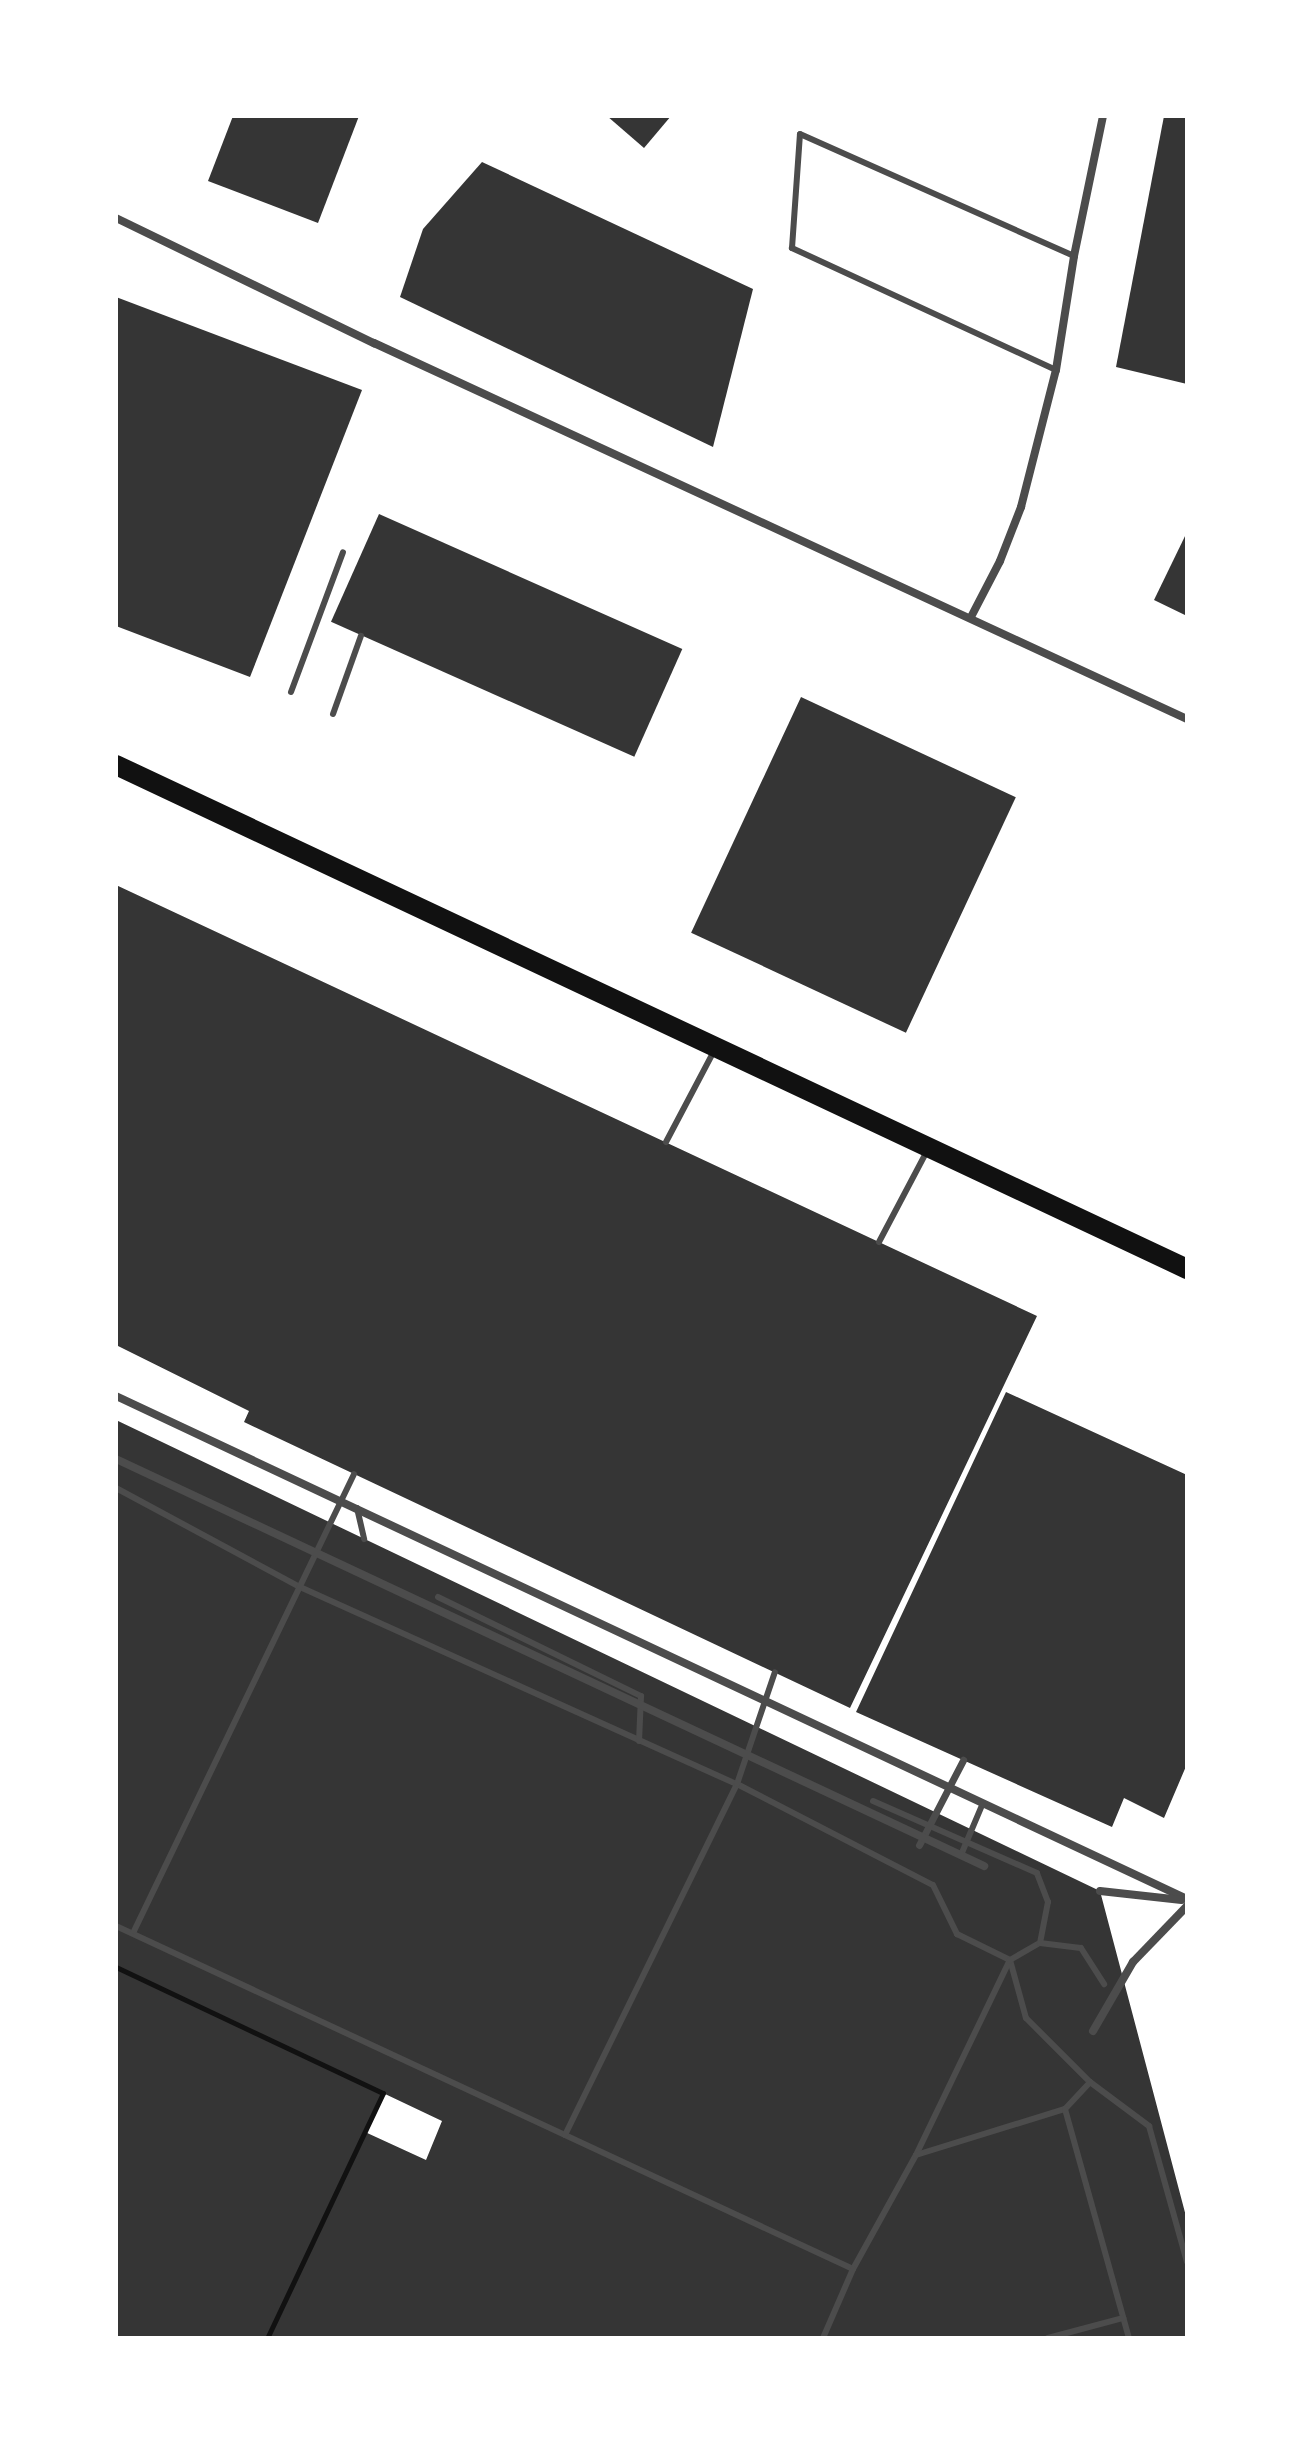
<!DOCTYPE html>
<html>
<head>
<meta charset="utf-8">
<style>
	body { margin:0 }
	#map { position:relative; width:1303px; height:2454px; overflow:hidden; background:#fff; font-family:"Titillium Web",sans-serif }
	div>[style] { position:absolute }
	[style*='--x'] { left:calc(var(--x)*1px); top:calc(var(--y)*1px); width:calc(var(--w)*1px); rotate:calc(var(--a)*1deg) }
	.building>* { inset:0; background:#353535; transform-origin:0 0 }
	.path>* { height:5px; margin:-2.5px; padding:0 2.5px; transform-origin:2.5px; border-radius:2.5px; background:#111 }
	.service>* { height:6px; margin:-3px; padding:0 3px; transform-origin:3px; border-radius:3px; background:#4c4c4c }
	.pedestrian>* { height:7px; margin:-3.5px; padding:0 3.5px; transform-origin:3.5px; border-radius:3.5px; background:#4c4c4c }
	.minor>* { height:8px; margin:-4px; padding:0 4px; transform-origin:4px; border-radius:4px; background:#4c4c4c }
	.primary>* { height:20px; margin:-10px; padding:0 10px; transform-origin:10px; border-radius:10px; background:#111 }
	span { translate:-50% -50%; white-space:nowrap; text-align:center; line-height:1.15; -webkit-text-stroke:6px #fff; paint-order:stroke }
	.frame { position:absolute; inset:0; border:118px solid #fff; pointer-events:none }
</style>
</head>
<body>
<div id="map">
	<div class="building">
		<i style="clip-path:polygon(233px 116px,359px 116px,318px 223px,208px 181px)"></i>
		<i style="clip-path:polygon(607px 116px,671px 116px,644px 148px)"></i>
		<i style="clip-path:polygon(1164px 116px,1187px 118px,1187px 384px,1116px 367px)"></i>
		<i style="clip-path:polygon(482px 162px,753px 289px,713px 447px,400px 297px,423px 229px)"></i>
		<i style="clip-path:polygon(116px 297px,362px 390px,250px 677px,116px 626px)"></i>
		<i style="left:379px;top:514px;width:332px;height:118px;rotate:24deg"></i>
		<i style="clip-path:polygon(1187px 532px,1187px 616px,1154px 600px)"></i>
		<i style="left:801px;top:697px;width:237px;height:260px;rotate:25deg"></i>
		<i style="clip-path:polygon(116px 885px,1037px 1316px,850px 1708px,244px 1422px,249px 1411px,116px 1345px)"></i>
		<i style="clip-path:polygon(1006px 1392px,1187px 1475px,1187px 1764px,1164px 1818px,1124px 1798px,1112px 1827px,856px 1712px)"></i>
		<i style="clip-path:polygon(evenodd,116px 1420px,1100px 1891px,1187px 2220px,1187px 2338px,116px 2338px,116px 1420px,383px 2093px,442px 2121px,426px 2160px,365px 2132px,383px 2093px)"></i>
	</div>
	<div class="path">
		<i style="--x:116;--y:1967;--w:295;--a:25.3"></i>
		<i style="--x:383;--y:2093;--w:271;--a:115.3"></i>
	</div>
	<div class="service">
		<i style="--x:1056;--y:370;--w:291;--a:-155.2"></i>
		<i style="--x:792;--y:248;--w:114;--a:-86"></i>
		<i style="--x:800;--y:134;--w:300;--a:24"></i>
		<i style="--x:291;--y:692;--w:149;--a:-69.6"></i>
		<i style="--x:333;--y:714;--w:83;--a:-70.3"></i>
		<i style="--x:666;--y:1142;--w:105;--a:-62.2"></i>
		<i style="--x:879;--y:1242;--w:103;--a:-62.2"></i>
		<i style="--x:116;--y:1488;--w:209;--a:28.3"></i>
		<i style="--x:300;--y:1587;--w:479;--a:24.3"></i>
		<i style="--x:737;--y:1784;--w:220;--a:27.3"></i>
		<i style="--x:933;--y:1885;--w:55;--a:63.9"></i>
		<i style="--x:957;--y:1934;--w:59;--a:26.1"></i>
		<i style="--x:1010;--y:1960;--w:60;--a:74.6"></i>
		<i style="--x:1026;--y:2018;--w:91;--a:45"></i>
		<i style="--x:1090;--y:2082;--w:74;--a:36.7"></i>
		<i style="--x:1149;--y:2126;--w:141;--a:74.4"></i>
		<i style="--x:357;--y:1508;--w:32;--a:77"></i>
		<i style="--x:438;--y:1597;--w:226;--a:26"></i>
		<i style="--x:641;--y:1696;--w:45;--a:92.5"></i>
		<i style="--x:961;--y:1855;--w:56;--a:-67.1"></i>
		<i style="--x:116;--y:1926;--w:813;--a:24.96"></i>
		<i style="--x:853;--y:2269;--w:130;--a:-61.1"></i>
		<i style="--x:916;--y:2155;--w:216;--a:-64.3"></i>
		<i style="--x:1010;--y:1960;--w:34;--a:-30"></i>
		<i style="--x:1040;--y:1943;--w:42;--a:-79"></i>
		<i style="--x:1048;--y:1902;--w:31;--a:-111"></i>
		<i style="--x:1037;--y:1873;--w:179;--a:-156.3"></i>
		<i style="--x:134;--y:1931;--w:507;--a:-64.29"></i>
		<i style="--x:1040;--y:1943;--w:41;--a:7"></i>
		<i style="--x:1081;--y:1948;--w:43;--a:57.4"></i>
		<i style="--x:1065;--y:2109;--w:37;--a:-47"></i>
		<i style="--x:565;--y:2135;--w:391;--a:-63.9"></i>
		<i style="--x:737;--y:1784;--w:118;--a:-71.3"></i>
		<i style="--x:916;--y:2155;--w:156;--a:-17.2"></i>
		<i style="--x:1065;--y:2109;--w:238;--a:74.4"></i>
		<i style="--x:823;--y:2338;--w:75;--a:-66.5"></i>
		<i style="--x:1048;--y:2338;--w:78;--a:-14.9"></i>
	</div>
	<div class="pedestrian">
		<i style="--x:919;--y:1845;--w:96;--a:-62.6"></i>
	</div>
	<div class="minor">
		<i style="--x:116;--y:218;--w:287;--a:25.9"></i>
		<i style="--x:374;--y:343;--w:896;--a:24.82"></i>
		<i style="--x:971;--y:617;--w:63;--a:-62.6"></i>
		<i style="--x:1000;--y:561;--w:58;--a:-68.7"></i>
		<i style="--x:1021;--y:507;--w:141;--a:-75.7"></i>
		<i style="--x:1056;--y:370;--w:115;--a:-81"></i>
		<i style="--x:1074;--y:256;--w:143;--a:-78.3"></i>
		<i style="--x:116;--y:1396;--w:1183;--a:25.16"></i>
		<i style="--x:116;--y:1459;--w:959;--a:25.12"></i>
		<i style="--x:1100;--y:1891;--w:82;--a:6.3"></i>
		<i style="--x:1093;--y:2031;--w:80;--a:-59.9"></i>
		<i style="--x:1133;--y:1962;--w:78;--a:-46"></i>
	</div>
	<div class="primary">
		<i style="--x:116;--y:765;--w:1184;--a:25.2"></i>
	</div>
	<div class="frame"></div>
</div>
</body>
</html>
